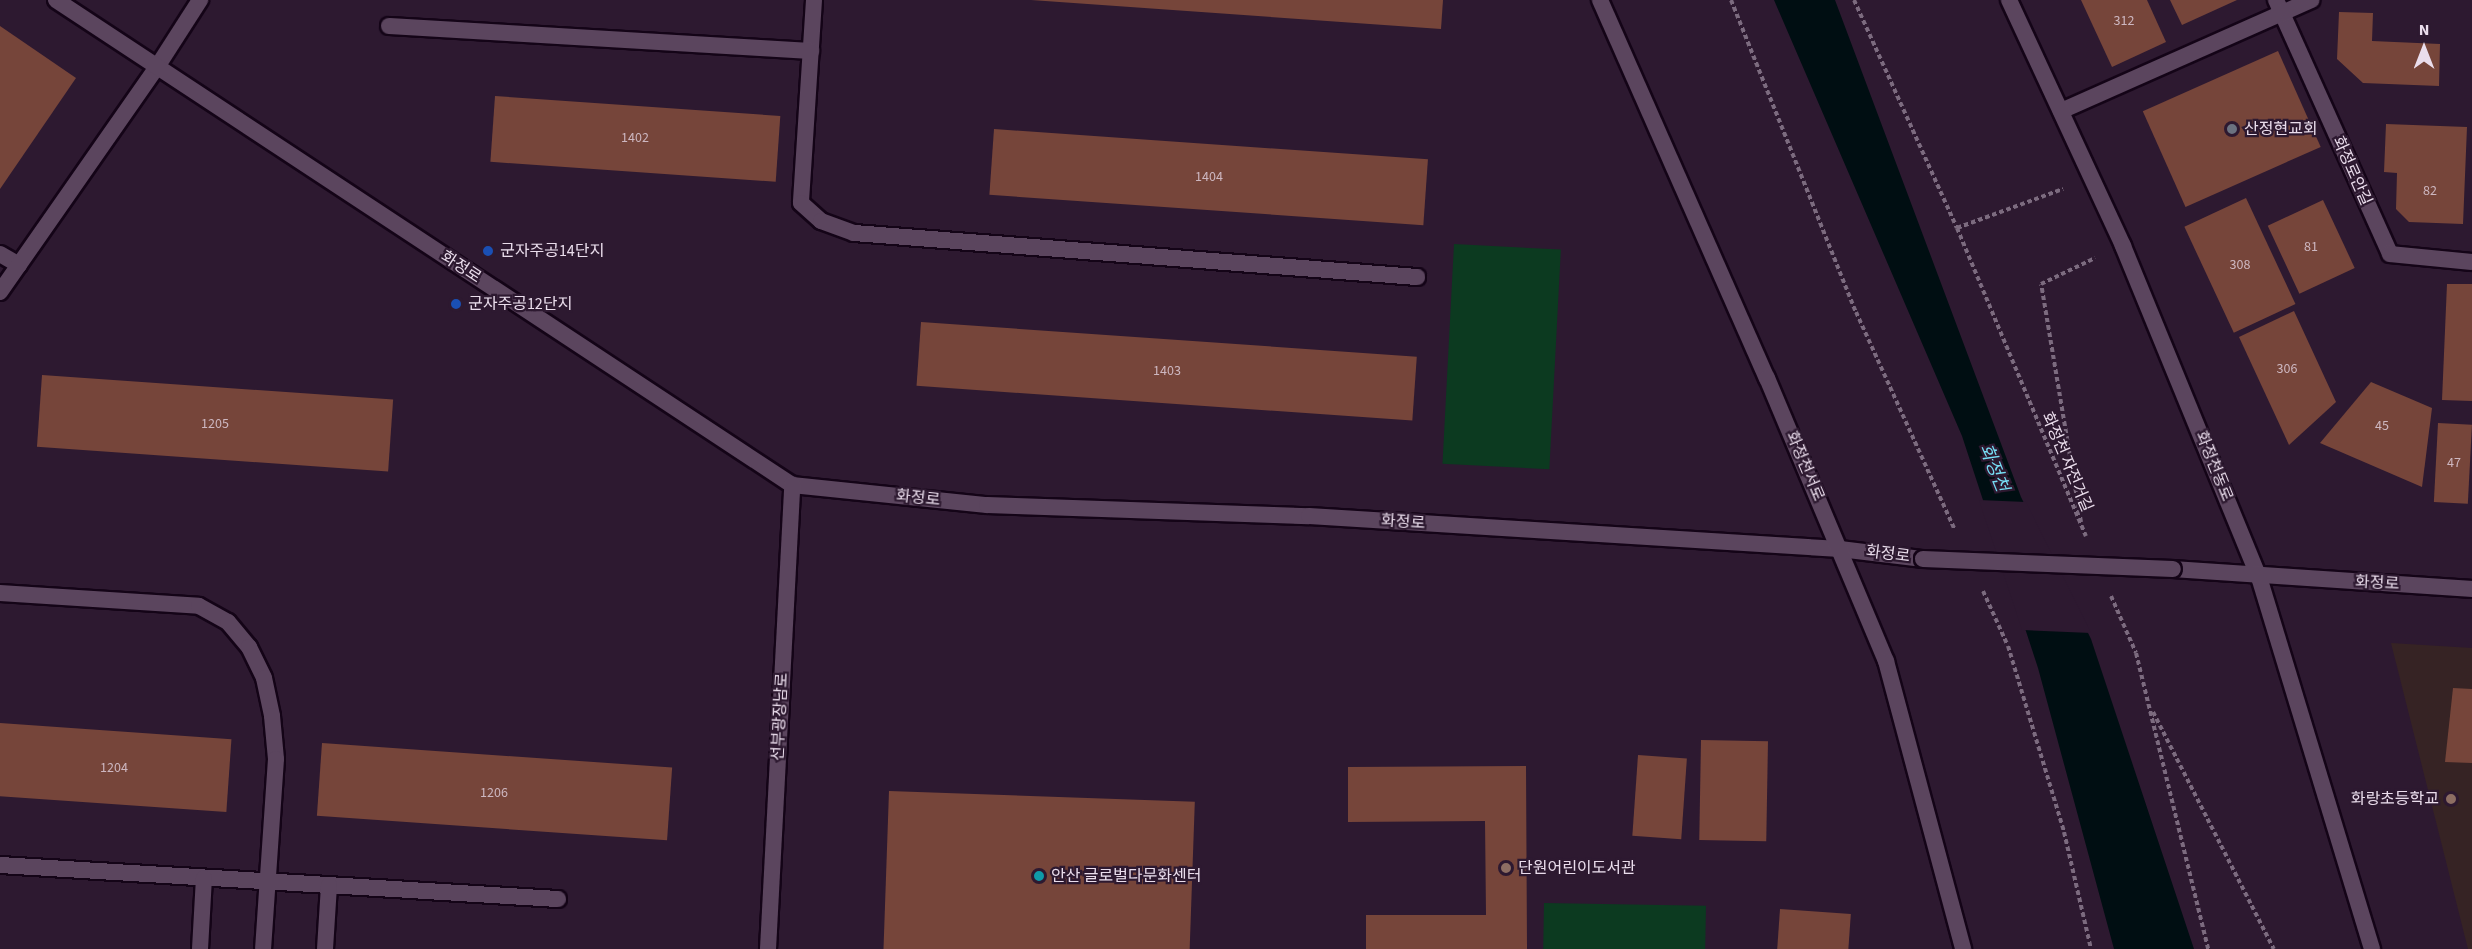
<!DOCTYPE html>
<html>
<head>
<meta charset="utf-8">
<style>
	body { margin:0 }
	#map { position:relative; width:2472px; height:949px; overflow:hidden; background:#2d1930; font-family:"Source Sans 3","Noto Sans KR",sans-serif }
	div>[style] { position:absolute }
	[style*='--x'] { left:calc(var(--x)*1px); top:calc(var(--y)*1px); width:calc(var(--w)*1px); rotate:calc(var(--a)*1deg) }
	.education>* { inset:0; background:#362324 }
	.green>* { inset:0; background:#0c3a20; transform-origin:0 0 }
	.water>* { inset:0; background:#000e12 }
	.pier>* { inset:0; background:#2d1930 }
	.building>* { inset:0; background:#76453a; transform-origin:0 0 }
	.path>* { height:4px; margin-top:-2px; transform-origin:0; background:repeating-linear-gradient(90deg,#7c6b7f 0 4.5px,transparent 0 7.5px) }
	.roads { filter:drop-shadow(2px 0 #140417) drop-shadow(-2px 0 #140417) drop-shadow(0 2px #140417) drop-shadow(0 -2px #140417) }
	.service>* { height:16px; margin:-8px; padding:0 8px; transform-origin:8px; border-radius:8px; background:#5b455e }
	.minor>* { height:16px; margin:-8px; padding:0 8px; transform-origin:8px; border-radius:8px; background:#5b455e }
	.tertiary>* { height:16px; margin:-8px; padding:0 8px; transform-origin:8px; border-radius:8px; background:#5b455e }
	.bridges { filter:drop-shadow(2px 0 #140417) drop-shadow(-2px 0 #140417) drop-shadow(0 2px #140417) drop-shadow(0 -2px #140417) }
	.tertiary-bridge>* { height:16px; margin:-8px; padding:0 8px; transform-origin:8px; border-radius:8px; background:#5b455e }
	.dots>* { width:16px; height:16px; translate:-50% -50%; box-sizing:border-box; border:3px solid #2d1930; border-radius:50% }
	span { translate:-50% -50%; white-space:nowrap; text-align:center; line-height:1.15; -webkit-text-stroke:4.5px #2d1930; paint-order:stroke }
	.number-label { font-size:14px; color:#cdb7c0 }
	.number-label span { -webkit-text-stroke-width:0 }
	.poi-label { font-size:16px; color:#eaddec }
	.left { translate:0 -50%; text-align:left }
	.right { translate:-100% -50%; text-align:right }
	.street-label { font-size:16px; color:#eaddec }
	.water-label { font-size:18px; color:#76ddf4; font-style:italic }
	.north { position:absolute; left:2394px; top:18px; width:60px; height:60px; -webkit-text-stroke:4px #2d1930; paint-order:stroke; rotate:0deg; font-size:16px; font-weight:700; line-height:24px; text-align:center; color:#eaddec }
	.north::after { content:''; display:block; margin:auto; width:21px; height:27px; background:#eaddec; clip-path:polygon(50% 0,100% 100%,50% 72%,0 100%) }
</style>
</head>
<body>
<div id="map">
	<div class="education">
		<i style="clip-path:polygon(2391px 643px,2472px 648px,2472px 949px,2468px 949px)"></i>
	</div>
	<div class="green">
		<i style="left:1454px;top:244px;width:107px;height:220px;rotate:3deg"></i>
		<i style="left:1544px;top:903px;width:162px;height:46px;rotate:1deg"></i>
	</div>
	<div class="water">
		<i style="clip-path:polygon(1774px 0,1835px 0,2021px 497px,2091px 639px,2194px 949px,2114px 949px,2038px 668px,1962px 436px)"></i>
	</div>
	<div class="pier">
		<i style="clip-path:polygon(1979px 500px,2026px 502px,2091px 633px,2022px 630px)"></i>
	</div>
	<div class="building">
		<i style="clip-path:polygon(1031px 0,1443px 0,1441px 29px)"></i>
		<i style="clip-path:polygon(2081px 0,2147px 0,2166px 42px,2112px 67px)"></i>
		<i style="clip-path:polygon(2170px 0,2237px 0,2182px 25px)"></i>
		<i style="clip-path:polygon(2339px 12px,2373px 13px,2372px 41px,2440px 44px,2439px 86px,2363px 83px,2337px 59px)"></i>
		<i style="clip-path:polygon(0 26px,76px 78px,0 189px)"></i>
		<i style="left:2278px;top:51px;width:105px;height:148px;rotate:66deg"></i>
		<i style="left:495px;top:96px;width:286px;height:66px;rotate:4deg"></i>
		<i style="clip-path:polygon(2386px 124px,2467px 127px,2463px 224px,2409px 222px,2396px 209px,2397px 173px,2384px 172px)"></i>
		<i style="left:994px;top:129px;width:435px;height:66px;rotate:4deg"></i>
		<i style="left:2246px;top:198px;width:117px;height:68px;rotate:65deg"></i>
		<i style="left:2323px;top:200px;width:75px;height:61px;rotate:65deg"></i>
		<i style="clip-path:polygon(2447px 284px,2472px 284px,2472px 401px,2442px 400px)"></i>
		<i style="clip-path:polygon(2294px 311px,2336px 402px,2289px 445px,2239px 337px)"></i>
		<i style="left:921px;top:322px;width:497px;height:64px;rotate:4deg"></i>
		<i style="left:42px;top:375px;width:352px;height:72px;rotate:4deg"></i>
		<i style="clip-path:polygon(2371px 382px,2432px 408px,2422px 487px,2320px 443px)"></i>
		<i style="left:2438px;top:423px;width:34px;height:79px;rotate:3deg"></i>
		<i style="clip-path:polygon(2453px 688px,2472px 689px,2472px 763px,2445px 762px)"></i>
		<i style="left:0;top:723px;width:232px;height:73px;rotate:4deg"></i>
		<i style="left:1701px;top:740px;width:67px;height:100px;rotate:1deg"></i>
		<i style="left:322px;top:743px;width:351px;height:73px;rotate:4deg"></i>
		<i style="left:1638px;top:755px;width:49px;height:81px;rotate:4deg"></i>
		<i style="clip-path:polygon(1526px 766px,1527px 949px,1366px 949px,1366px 915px,1486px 915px,1485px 821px,1348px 822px,1348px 767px)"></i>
		<i style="left:889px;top:791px;width:306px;height:158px;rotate:2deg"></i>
		<i style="left:1780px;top:909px;width:71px;height:40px;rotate:4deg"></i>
	</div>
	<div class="path">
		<i style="--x:1731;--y:0;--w:336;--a:68.2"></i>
		<i style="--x:1856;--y:312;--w:239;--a:65.6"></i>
		<i style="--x:1854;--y:0;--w:250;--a:65.7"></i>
		<i style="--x:1957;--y:228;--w:334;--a:67.3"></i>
		<i style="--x:1957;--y:228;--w:113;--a:-20.2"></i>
		<i style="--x:2081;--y:522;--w:241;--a:-99.5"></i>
		<i style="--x:2041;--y:284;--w:60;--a:-25.7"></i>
		<i style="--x:1983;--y:591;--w:60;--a:65.6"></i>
		<i style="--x:2008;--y:646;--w:194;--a:73.2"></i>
		<i style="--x:2064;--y:832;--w:120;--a:77"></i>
		<i style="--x:2111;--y:596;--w:62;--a:66.3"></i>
		<i style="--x:2136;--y:653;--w:305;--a:76.3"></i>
		<i style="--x:2153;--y:712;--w:266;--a:63"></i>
	</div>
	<div class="roads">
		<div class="service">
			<i style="--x:814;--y:0;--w:203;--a:93.7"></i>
			<i style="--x:801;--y:203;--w:27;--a:42"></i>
			<i style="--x:821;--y:221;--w:35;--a:20"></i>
			<i style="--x:854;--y:233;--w:565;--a:4.47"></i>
			<i style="--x:389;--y:26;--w:423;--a:3.4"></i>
			<i style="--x:157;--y:67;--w:80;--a:-57.3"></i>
			<i style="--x:0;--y:254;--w:22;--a:30"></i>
			<i style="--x:0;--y:593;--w:199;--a:3.7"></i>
			<i style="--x:199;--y:606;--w:33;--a:29"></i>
			<i style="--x:228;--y:622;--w:33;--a:50"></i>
			<i style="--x:249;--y:647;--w:34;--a:64"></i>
			<i style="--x:264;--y:678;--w:39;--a:78"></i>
			<i style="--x:272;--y:716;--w:43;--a:84.7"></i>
			<i style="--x:276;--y:759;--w:190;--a:93.9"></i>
			<i style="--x:0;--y:865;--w:559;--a:3.49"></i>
			<i style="--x:200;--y:949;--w:71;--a:-86.8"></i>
			<i style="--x:325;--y:949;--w:64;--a:-86.4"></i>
		</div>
		<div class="minor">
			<i style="--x:2276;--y:0;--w:278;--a:65.8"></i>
			<i style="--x:2390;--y:254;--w:82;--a:5.6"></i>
			<i style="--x:2061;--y:111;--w:274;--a:-23.9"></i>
			<i style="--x:0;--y:292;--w:274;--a:-55.1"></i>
		</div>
		<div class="tertiary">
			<i style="--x:56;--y:0;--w:881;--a:33.38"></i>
			<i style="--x:792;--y:485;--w:196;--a:5.9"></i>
			<i style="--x:987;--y:505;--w:322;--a:2"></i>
			<i style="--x:1309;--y:516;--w:532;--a:3.56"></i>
			<i style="--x:1840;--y:549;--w:84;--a:6.9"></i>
			<i style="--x:1600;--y:0;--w:413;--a:66.2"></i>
			<i style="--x:1767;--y:378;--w:307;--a:67.2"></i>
			<i style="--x:1886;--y:661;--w:298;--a:75"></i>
			<i style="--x:2009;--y:0;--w:271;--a:65.1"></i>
			<i style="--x:2123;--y:246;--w:358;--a:67.7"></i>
			<i style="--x:2259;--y:577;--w:389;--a:73.1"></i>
			<i style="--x:2173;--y:569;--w:300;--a:3.8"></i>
			<i style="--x:768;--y:949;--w:465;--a:-87"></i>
		</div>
	</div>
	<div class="bridges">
		<div class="tertiary-bridge">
			<i style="--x:1923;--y:559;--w:250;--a:2.3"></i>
		</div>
	</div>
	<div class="dots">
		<i style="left:2232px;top:129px;background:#6b7280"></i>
		<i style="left:488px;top:251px;background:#1a4fb4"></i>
		<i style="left:456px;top:304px;background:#1a4fb4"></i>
		<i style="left:2451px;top:799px;background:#8d6e63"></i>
		<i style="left:1506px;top:868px;background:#8d6e63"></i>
		<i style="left:1039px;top:876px;background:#0f9aa8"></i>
	</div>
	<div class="number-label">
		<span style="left:2124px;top:21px">312</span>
		<span style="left:635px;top:138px">1402</span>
		<span style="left:1209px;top:177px">1404</span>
		<span style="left:2430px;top:191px">82</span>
		<span style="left:2311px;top:247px">81</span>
		<span style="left:2240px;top:265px">308</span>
		<span style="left:2287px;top:369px">306</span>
		<span style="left:1167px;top:371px">1403</span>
		<span style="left:215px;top:424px">1205</span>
		<span style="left:2382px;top:426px">45</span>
		<span style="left:2454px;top:463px">47</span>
		<span style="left:114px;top:768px">1204</span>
		<span style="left:494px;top:793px">1206</span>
	</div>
	<div class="poi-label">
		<span class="left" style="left:2244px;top:129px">산정현교회</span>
		<span class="left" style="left:500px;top:251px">군자주공14단지</span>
		<span class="left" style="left:468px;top:304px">군자주공12단지</span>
		<span class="right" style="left:2439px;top:799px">화랑초등학교</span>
		<span class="left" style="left:1518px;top:868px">단원어린이도서관</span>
		<span class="left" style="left:1051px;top:876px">안산 글로벌다문화센터</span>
	</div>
	<div class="street-label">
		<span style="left:2352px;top:171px;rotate:66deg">화정로안길</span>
		<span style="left:461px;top:267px;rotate:33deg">화정로</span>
		<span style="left:2067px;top:462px;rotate:67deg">화정천 자전거길</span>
		<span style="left:1805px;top:466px;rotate:67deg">화정천서로</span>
		<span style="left:2214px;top:466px;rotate:68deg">화정천동로</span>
		<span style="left:918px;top:498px;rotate:6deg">화정로</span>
		<span style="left:1403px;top:522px;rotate:4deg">화정로</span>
		<span style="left:1888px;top:554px;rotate:7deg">화정로</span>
		<span style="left:2377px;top:583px;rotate:3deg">화정로</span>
		<span style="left:780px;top:717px;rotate:-87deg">선부광장남로</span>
	</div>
	<div class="water-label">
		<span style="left:1993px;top:468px;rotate:68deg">화정천</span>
	</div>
	<div class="north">N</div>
</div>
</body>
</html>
